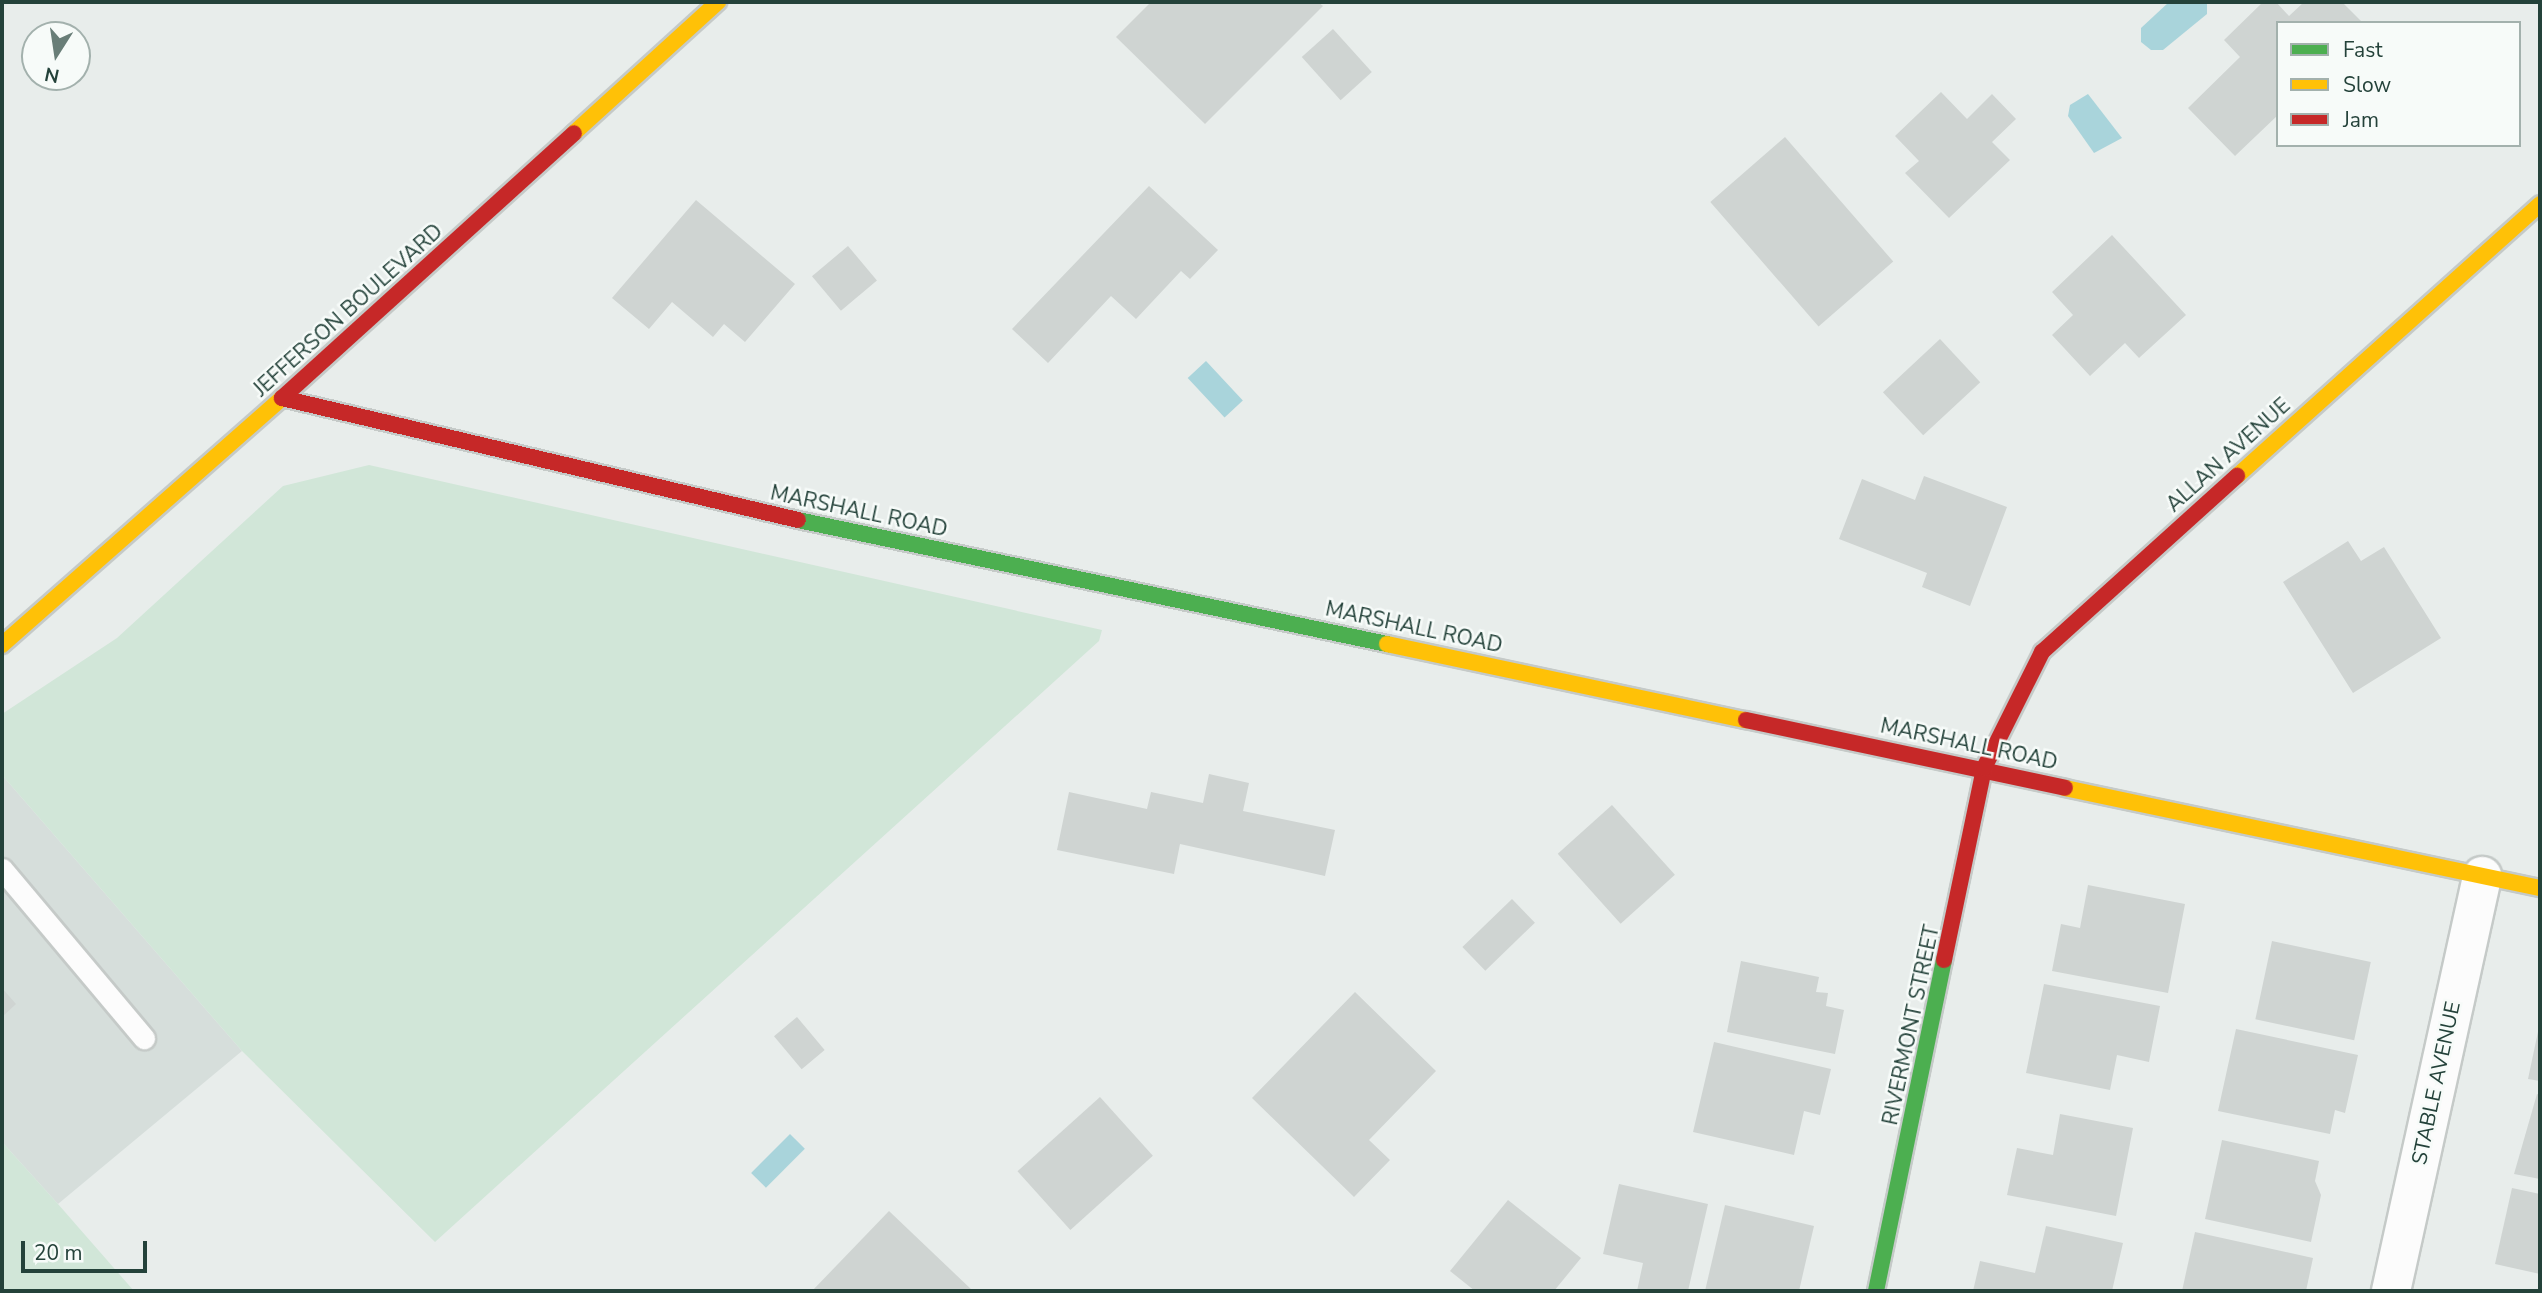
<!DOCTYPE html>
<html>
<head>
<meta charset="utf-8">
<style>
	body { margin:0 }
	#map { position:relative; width:2542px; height:1293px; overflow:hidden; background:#e8edeb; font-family:"Nunito Sans",sans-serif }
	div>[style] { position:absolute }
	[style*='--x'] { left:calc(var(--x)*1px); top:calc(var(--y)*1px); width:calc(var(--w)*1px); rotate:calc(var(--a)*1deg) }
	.built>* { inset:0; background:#d6dedb }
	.green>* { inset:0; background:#d1e6d8 }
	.water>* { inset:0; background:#a9d4db; transform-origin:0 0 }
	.building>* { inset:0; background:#cfd4d2; transform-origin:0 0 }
	.roads { filter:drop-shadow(2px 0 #c5cac8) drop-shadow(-2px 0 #c5cac8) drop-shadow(0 2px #c5cac8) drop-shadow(0 -2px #c5cac8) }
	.lane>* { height:21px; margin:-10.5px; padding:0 10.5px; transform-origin:10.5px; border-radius:10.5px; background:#fcfcfc }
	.street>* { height:38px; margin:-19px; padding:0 19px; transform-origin:19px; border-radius:19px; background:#fcfcfc }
	.fast>* { height:16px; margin:-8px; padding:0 8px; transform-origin:8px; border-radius:8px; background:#4caf50 }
	.slow>* { height:16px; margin:-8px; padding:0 8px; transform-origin:8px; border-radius:8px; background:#ffc107 }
	.jam>* { height:16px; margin:-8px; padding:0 8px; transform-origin:8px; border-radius:8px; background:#c62828 }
	span { translate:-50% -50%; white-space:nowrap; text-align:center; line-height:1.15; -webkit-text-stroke:5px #f7fbf9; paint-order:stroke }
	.street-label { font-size:21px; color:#24423a }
	.frame { position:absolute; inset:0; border:4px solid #24423a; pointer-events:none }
	.legend { position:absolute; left:2276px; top:21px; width:245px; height:126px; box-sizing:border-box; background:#f7fbf9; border:2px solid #a3b1ad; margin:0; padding:9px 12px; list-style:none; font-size:21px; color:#24423a }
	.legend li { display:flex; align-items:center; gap:14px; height:35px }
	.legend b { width:35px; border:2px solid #a3b1ad }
	.north { position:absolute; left:21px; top:21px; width:70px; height:70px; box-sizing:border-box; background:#f7fbf9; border:2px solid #a3b1ad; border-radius:50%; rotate:192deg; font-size:19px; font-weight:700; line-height:28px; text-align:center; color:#24423a }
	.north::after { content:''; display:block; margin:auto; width:24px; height:32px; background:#697e78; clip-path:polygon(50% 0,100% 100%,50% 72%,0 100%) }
	.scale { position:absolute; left:21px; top:1241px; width:126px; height:32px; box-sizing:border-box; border:4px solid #24423a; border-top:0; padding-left:9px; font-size:21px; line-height:24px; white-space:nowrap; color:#24423a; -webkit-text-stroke:5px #f7fbf9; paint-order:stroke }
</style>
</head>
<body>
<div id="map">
	<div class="built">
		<i style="clip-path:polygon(2px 775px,242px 1051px,58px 1204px,2px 1142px)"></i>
	</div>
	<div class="green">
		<i style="clip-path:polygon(369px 465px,1102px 630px,1099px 641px,435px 1242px,242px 1051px,2px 775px,2px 714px,117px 638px,283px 486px)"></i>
		<i style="clip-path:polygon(2px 1142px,58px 1204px,134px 1291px,2px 1291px)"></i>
	</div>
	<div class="water">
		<i style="clip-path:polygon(2169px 2px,2207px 2px,2207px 14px,2163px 50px,2151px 50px,2141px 42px,2141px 28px)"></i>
		<i style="clip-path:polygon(2088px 94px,2122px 138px,2094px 153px,2068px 116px,2070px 105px)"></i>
		<i style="left:1206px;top:361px;width:54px;height:25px;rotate:47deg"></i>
		<i style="left:790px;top:1134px;width:21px;height:55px;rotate:45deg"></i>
	</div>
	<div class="building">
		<i style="clip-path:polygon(1151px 2px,1318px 2px,1323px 6px,1205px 124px,1116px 37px)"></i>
		<i style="clip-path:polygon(2263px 2px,2276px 2px,2289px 16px,2304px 2px,2342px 2px,2363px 23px,2278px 23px,2278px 115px,2235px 156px,2188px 108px,2240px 57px,2224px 40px)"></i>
		<i style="left:1333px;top:29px;width:58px;height:42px;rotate:48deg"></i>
		<i style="clip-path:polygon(1941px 92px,1967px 119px,1992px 94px,2016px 119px,1992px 142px,2010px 160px,1949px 218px,1905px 173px,1919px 161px,1895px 136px)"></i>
		<i style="left:1785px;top:137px;width:165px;height:99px;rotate:49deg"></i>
		<i style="clip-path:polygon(1149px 186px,1218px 250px,1190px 279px,1181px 271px,1136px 319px,1111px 296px,1048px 363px,1012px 329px)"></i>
		<i style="clip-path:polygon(696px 200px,795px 284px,745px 342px,724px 324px,713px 337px,672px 302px,649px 329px,612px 298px)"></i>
		<i style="clip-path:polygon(2112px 235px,2186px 315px,2139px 358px,2125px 343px,2090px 376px,2052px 335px,2073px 315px,2052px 292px)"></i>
		<i style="left:848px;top:246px;width:45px;height:47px;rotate:50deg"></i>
		<i style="left:1940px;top:339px;width:59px;height:78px;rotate:47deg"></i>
		<i style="clip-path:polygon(1924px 476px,2007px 507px,1970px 606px,1922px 587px,1927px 573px,1839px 539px,1862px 479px,1915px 500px)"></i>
		<i style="clip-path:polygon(2348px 541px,2361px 561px,2384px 547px,2441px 638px,2353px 693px,2283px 582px)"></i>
		<i style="clip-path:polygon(1209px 774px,1249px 783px,1243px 811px,1335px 830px,1325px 876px,1180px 844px,1174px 874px,1057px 850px,1069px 792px,1147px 809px,1151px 792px,1203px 803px)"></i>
		<i style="left:1612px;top:805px;width:94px;height:73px;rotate:48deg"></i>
		<i style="clip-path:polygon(2088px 885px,2185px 904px,2168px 993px,2052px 971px,2061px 924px,2080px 928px)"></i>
		<i style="left:1512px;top:899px;width:33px;height:69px;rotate:46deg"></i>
		<i style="left:2272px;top:941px;width:101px;height:80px;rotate:12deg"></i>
		<i style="clip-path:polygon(1741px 961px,1819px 977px,1816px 992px,1828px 993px,1826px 1006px,1844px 1010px,1835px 1054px,1727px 1032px)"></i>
		<i style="clip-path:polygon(2044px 984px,2160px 1006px,2149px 1062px,2117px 1055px,2110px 1090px,2026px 1073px)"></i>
		<i style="clip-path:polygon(2px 988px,16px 1004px,2px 1017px)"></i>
		<i style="clip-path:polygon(1355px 992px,1436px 1071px,1369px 1140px,1390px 1160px,1354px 1197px,1252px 1098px)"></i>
		<i style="left:797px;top:1017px;width:43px;height:30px;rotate:50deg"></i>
		<i style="clip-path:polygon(2539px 1027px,2540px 1027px,2540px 1081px,2528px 1079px)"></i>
		<i style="clip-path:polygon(2236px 1029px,2358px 1055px,2345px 1113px,2335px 1110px,2330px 1134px,2218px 1111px)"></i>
		<i style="clip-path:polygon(1714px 1042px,1831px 1069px,1820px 1115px,1804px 1111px,1794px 1155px,1693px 1132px)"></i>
		<i style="clip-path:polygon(2537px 1094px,2540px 1095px,2540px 1179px,2514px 1174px)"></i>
		<i style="left:1100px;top:1097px;width:79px;height:111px;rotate:48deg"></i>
		<i style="clip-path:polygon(2060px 1114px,2133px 1128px,2116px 1216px,2007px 1195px,2017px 1148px,2053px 1155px)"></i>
		<i style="clip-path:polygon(2222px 1140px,2319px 1161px,2315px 1181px,2321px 1195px,2311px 1242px,2205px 1219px)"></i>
		<i style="clip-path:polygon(1619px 1184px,1708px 1204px,1688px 1291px,1637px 1291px,1643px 1263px,1603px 1254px)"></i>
		<i style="clip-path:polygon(2512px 1188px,2540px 1194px,2540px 1274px,2495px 1264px)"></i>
		<i style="clip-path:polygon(1508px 1200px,1581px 1258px,1554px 1291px,1475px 1291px,1450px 1271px)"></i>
		<i style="clip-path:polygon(1725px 1205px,1814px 1226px,1799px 1291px,1705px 1291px)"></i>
		<i style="clip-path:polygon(889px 1211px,973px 1291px,812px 1291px)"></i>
		<i style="clip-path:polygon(2046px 1226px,2123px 1243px,2112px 1291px,1973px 1291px,1980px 1261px,2035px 1273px)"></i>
		<i style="clip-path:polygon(2195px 1232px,2313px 1258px,2306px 1291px,2182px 1291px)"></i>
	</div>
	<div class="roads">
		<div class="lane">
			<i style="--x:2;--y:869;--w:221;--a:50"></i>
		</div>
		<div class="street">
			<i style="--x:2391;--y:1291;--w:425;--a:-77.6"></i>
		</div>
		<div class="fast">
			<i style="--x:798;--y:520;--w:602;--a:11.89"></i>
			<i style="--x:1876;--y:1291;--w:338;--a:-78.4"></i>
		</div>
		<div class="slow">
			<i style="--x:574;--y:133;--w:195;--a:-42.3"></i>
			<i style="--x:2237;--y:476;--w:407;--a:-41.9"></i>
			<i style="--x:1387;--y:644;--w:367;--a:12"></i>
			<i style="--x:2;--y:645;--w:373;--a:-41.4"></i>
			<i style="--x:2065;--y:788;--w:485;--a:11.9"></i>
		</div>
		<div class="jam">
			<i style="--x:282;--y:398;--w:530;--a:13.3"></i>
			<i style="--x:282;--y:398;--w:394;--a:-42.2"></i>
			<i style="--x:1746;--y:720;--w:326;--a:12"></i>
			<i style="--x:1944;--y:960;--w:196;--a:-78.2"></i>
			<i style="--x:1984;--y:768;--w:130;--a:-63.4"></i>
			<i style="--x:2042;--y:652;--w:263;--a:-42.1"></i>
		</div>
	</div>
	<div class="street-label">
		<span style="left:348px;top:310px;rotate:-42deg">JEFFERSON BOULEVARD</span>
		<span style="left:2228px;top:455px;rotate:-42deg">ALLAN AVENUE</span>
		<span style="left:859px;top:511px;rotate:12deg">MARSHALL ROAD</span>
		<span style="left:1414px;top:627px;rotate:12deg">MARSHALL ROAD</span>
		<span style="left:1969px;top:744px;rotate:12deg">MARSHALL ROAD</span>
		<span style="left:1911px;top:1025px;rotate:-78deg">RIVERMONT STREET</span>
		<span style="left:2436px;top:1083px;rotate:-78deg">STABLE AVENUE</span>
	</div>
	<div class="frame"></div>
	<ul class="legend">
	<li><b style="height:9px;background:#4caf50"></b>Fast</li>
	<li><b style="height:9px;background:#ffc107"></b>Slow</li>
	<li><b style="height:9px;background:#c62828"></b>Jam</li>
	</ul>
	<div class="north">N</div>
	<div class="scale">20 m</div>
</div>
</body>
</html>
